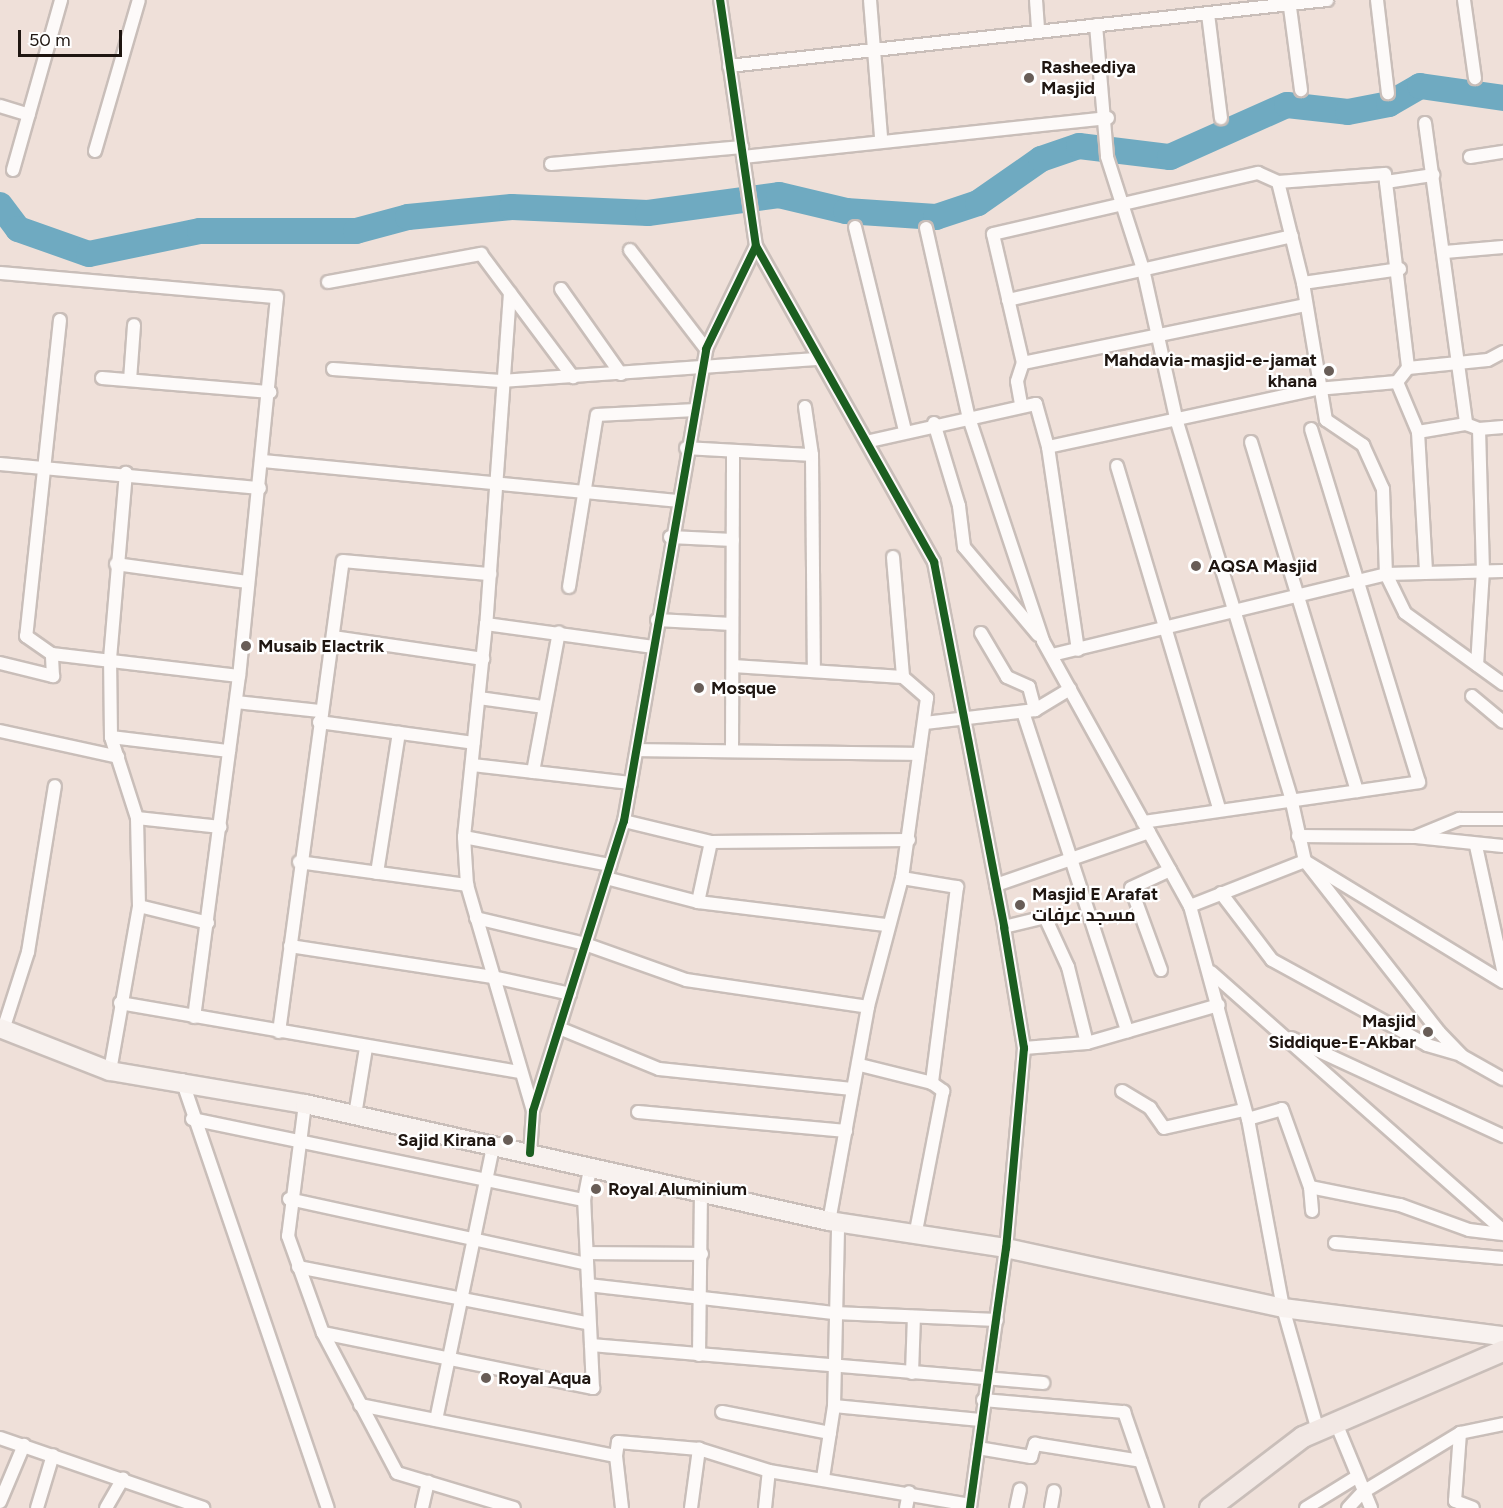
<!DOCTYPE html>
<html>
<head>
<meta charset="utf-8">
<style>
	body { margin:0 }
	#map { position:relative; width:1503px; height:1508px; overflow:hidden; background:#efe0d9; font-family:Figtree,Cairo,sans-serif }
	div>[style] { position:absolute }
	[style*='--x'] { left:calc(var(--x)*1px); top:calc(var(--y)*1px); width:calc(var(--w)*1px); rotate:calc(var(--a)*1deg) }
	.river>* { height:26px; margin:-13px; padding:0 13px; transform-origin:13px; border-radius:13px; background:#6faac1 }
	.roads { filter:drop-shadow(2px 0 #c9beb9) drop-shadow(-2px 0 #c9beb9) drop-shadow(0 2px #c9beb9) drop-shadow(0 -2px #c9beb9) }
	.street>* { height:12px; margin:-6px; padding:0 6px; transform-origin:6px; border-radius:6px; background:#fdfaf9 }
	.secondary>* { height:18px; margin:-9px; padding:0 9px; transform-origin:9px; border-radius:9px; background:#f8f2ef }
	.primary>* { height:20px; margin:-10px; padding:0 10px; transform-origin:10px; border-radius:10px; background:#f2e8e4 }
	.cycleway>* { height:8px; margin:-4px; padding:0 4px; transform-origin:4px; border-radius:4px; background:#1b5e20 }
	.dots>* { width:16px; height:16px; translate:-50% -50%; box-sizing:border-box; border:3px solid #fff; border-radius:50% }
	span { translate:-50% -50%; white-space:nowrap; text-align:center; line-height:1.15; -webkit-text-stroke:4.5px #fff; paint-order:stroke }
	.poi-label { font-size:18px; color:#1f1611; font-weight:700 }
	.left { translate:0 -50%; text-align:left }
	.right { translate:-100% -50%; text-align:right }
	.scale { position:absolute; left:18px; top:30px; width:104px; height:27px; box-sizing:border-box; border:3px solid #1f1611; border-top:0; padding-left:8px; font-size:18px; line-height:21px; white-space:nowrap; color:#1f1611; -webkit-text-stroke:4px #fff; paint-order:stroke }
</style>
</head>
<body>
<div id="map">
	<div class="river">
		<i style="--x:0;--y:205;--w:30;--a:53"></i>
		<i style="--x:18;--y:229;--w:75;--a:19.4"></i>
		<i style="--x:89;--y:254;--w:113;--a:-11.7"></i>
		<i style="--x:200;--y:231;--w:156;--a:0"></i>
		<i style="--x:356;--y:231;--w:54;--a:-15.1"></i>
		<i style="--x:408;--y:217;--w:104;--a:-5.5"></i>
		<i style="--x:512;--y:207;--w:136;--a:2.5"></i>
		<i style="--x:648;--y:213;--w:132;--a:-7.8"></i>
		<i style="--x:779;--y:195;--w:69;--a:13.4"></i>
		<i style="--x:846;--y:211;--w:90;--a:3.8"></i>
		<i style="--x:936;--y:217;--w:44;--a:-18.4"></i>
		<i style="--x:978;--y:203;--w:77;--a:-34.9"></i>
		<i style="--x:1041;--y:159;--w:40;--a:-18.9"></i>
		<i style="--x:1079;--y:146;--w:92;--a:6.9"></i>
		<i style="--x:1170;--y:157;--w:128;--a:-24"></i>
		<i style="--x:1287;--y:105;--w:61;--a:6.5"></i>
		<i style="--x:1348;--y:112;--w:42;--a:-11"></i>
		<i style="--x:1389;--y:104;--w:36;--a:-30"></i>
		<i style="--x:1420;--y:86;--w:84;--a:8.2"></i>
	</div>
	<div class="roads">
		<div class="street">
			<i style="--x:870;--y:0;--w:138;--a:85.4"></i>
			<i style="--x:1036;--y:0;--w:31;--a:86"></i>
			<i style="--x:1289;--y:0;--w:91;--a:82.4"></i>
			<i style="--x:1377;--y:0;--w:94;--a:83.3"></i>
			<i style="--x:1464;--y:0;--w:79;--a:82"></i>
			<i style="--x:1208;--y:14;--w:105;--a:82.9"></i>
			<i style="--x:1096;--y:25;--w:132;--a:85.2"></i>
			<i style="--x:1107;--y:157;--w:118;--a:72.2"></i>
			<i style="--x:1143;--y:269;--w:157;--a:77.5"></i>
			<i style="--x:1177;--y:422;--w:393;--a:73.1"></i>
			<i style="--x:1291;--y:798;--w:65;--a:77.5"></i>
			<i style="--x:1305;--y:861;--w:217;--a:51.9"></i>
			<i style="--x:1439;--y:1032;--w:33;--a:46"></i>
			<i style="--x:1462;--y:1056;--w:47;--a:29.3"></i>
			<i style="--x:729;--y:66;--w:602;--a:-6.3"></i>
			<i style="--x:0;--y:106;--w:30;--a:17"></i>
			<i style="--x:1425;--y:123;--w:304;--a:82.2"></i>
			<i style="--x:1466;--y:424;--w:14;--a:21"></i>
			<i style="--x:1479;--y:429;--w:141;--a:88.4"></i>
			<i style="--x:1483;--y:570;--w:95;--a:93.6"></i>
			<i style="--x:95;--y:151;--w:157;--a:-73.8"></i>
			<i style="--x:743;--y:157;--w:367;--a:-6.1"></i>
			<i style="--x:1470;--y:157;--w:33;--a:-9"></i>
			<i style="--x:551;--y:164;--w:192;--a:-5.1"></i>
			<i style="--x:13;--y:170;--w:177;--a:-74.2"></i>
			<i style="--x:1278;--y:182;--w:104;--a:76.1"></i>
			<i style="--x:1303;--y:283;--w:139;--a:80.5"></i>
			<i style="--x:1326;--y:420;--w:45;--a:34"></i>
			<i style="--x:1363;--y:445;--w:48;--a:65.6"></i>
			<i style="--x:1383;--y:489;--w:85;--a:88"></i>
			<i style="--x:1386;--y:574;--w:43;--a:64"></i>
			<i style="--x:1405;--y:613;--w:121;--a:35.9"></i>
			<i style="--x:1386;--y:182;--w:48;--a:-8.5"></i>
			<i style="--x:855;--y:227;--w:209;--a:76.2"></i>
			<i style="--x:926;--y:228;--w:192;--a:77.3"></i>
			<i style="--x:968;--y:415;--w:238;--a:71.6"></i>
			<i style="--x:1043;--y:641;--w:303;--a:61"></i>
			<i style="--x:1190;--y:906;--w:221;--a:74.8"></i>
			<i style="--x:1248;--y:1119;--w:192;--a:79.5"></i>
			<i style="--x:1283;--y:1308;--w:128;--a:74.1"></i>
			<i style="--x:756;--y:246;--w:363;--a:60.6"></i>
			<i style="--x:934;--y:562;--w:372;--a:79.1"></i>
			<i style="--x:1004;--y:927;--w:123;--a:80.6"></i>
			<i style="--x:1024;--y:1048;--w:201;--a:95.1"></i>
			<i style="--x:1006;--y:1248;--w:262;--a:97.9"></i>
			<i style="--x:630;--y:250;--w:125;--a:52.5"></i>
			<i style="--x:1445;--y:252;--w:58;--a:-4.9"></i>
			<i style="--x:0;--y:273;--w:278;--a:5"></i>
			<i style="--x:277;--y:297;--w:381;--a:95.7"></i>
			<i style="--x:239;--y:676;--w:344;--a:97.5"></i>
			<i style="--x:328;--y:282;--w:156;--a:-10.4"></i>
			<i style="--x:481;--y:254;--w:154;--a:53.2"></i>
			<i style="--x:1303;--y:283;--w:98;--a:-8.2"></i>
			<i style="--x:561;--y:289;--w:104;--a:54.8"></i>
			<i style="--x:510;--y:293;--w:332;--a:94.1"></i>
			<i style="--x:486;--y:624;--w:214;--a:95.9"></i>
			<i style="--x:464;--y:837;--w:48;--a:86.4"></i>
			<i style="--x:467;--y:885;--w:235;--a:73.7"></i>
			<i style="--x:1008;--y:300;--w:291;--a:-12.7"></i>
			<i style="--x:60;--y:320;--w:318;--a:96.1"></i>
			<i style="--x:26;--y:636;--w:32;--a:35"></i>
			<i style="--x:52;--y:654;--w:188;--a:6.7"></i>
			<i style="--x:1023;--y:363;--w:289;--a:-11.6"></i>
			<i style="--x:333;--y:369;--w:168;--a:4.1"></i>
			<i style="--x:501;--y:381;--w:316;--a:-4"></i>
			<i style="--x:102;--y:378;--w:169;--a:4.8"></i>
			<i style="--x:130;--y:380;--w:55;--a:-85.8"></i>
			<i style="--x:1397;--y:382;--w:54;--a:67.2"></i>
			<i style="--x:1418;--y:432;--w:140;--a:86.7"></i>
			<i style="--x:1021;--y:404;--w:23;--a:-100"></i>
			<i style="--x:1017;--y:381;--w:19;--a:-72"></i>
			<i style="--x:1023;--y:363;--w:132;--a:-103.1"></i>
			<i style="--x:993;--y:234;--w:272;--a:-13"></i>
			<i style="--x:1258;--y:173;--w:22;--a:24"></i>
			<i style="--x:1278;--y:182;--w:107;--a:-4.3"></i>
			<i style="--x:1385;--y:174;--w:195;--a:83.2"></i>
			<i style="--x:805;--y:407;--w:49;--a:81.7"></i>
			<i style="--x:812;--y:455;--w:216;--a:89.5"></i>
			<i style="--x:934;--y:423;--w:87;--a:73.2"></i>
			<i style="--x:959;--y:506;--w:41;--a:83"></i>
			<i style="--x:964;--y:547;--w:115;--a:49.9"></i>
			<i style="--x:1479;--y:429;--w:24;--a:-5"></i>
			<i style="--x:1418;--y:432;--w:49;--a:-9.5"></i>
			<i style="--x:870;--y:441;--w:170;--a:-12.6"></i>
			<i style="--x:1036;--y:404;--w:45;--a:74.4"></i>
			<i style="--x:1048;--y:447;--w:205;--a:81.6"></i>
			<i style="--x:1251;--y:442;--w:365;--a:73.1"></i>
			<i style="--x:1048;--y:447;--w:275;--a:-12.2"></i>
			<i style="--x:1317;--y:389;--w:80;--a:-5"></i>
			<i style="--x:1397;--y:382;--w:18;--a:-52"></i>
			<i style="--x:1408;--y:368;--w:80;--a:-5.7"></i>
			<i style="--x:1488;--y:360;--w:17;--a:-28"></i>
			<i style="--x:686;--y:448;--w:126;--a:3.2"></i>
			<i style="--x:263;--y:461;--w:416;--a:5.5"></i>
			<i style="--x:0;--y:464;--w:261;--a:5.3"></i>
			<i style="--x:1117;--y:466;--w:357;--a:73.4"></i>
			<i style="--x:670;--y:537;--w:63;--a:2.7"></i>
			<i style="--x:893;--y:557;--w:120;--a:85.2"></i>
			<i style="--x:116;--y:564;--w:132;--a:7.8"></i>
			<i style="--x:569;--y:587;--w:174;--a:-80.8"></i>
			<i style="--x:597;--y:415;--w:98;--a:-2.9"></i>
			<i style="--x:657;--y:620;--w:75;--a:3.1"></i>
			<i style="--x:486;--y:624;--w:169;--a:7.8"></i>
			<i style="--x:981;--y:633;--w:51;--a:59.4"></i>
			<i style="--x:1007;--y:677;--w:24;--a:24"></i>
			<i style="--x:1029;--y:687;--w:24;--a:75"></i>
			<i style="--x:333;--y:637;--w:152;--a:8.3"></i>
			<i style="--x:1052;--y:655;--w:344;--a:-13.6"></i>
			<i style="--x:1386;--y:574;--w:117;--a:-1.5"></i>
			<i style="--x:0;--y:663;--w:55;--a:13.8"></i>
			<i style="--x:53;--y:676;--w:22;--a:-93"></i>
			<i style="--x:733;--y:666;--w:170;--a:3.7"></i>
			<i style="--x:903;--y:677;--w:32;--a:41"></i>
			<i style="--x:927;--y:698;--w:182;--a:97.9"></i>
			<i style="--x:902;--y:878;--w:133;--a:104.8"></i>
			<i style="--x:868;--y:1007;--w:218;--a:100.3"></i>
			<i style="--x:1472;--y:696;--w:40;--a:40"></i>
			<i style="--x:479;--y:698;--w:66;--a:7.9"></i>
			<i style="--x:236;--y:702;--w:84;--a:6.1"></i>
			<i style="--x:1023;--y:712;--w:336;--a:71.9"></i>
			<i style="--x:319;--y:722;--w:156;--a:7.7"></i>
			<i style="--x:925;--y:723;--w:111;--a:-6.7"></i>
			<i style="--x:1035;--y:710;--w:41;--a:-31"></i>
			<i style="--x:0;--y:731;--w:121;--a:12.4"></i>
			<i style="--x:111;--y:737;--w:119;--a:6.8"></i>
			<i style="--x:637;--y:750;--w:281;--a:0.8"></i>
			<i style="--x:732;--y:751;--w:300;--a:-89.8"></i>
			<i style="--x:472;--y:765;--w:160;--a:6.5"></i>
			<i style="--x:533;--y:772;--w:142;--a:-79.5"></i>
			<i style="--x:137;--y:818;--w:84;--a:6.1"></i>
			<i style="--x:624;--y:821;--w:89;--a:13.6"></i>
			<i style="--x:711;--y:842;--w:198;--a:-0.6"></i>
			<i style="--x:1143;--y:822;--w:279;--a:-8.2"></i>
			<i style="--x:1419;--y:782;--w:369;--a:-107"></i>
			<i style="--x:1298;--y:836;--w:117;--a:0.5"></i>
			<i style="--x:1415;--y:837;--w:48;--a:-22.2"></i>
			<i style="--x:1459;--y:819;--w:44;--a:0"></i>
			<i style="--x:464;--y:837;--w:149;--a:10.9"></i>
			<i style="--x:1416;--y:837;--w:87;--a:5.9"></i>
			<i style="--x:1476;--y:846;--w:127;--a:77.7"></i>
			<i style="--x:299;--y:862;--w:170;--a:7.8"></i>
			<i style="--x:377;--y:873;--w:142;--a:-81.1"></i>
			<i style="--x:606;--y:878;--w:95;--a:14.6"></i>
			<i style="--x:698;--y:902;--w:189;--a:7"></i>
			<i style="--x:902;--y:878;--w:56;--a:9.3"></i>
			<i style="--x:957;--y:887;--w:198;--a:97.3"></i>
			<i style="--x:996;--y:885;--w:162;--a:-19.1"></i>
			<i style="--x:1221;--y:893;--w:84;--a:52.7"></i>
			<i style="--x:1272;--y:960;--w:177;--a:28.7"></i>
			<i style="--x:1427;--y:1045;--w:35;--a:16"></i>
			<i style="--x:698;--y:902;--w:61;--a:-77.8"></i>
			<i style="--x:139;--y:906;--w:71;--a:13.8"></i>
			<i style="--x:1190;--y:906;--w:123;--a:-21.4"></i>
			<i style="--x:1305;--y:861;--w:232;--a:31.4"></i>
			<i style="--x:476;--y:918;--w:112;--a:13.4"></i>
			<i style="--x:585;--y:944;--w:107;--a:19.6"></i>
			<i style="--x:686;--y:980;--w:184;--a:8.4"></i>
			<i style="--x:1004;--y:927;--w:42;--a:-13.7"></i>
			<i style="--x:1045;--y:917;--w:55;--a:65.3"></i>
			<i style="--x:1068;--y:967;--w:78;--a:76"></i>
			<i style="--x:290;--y:946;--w:205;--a:8.7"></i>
			<i style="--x:493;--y:977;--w:79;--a:12.4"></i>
			<i style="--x:1161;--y:970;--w:87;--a:-110.1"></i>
			<i style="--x:1131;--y:888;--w:43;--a:-24.8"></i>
			<i style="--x:1211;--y:972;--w:390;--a:41.5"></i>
			<i style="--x:120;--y:1003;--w:406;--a:9.8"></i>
			<i style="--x:559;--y:1028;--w:108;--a:22.3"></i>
			<i style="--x:659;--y:1069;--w:194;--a:5.9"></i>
			<i style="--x:3;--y:1030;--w:82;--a:-72.2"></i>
			<i style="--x:28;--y:952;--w:168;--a:-80.8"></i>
			<i style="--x:279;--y:1032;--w:475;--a:-82.3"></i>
			<i style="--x:343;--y:561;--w:148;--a:5.1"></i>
			<i style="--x:1291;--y:1038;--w:234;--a:24.8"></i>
			<i style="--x:1024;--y:1048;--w:63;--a:-4.5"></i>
			<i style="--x:1087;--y:1043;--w:137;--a:-16.1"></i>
			<i style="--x:860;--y:1065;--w:74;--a:14"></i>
			<i style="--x:932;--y:1083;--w:14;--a:36"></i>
			<i style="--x:943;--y:1091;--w:148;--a:100.9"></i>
			<i style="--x:110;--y:1071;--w:168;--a:-80"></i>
			<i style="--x:139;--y:906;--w:88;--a:-91.3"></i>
			<i style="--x:137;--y:818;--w:85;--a:-107.8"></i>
			<i style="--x:111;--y:737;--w:78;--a:-90.7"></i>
			<i style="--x:110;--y:659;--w:187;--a:-85.1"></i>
			<i style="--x:182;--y:1080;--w:452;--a:71.2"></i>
			<i style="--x:1122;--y:1091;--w:33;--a:31"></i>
			<i style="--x:1150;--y:1108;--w:24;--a:55"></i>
			<i style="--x:1164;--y:1128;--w:82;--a:-12.7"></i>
			<i style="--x:305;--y:1104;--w:133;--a:97.3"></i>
			<i style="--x:288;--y:1236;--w:103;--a:70.2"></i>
			<i style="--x:323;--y:1333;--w:158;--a:62.1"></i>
			<i style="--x:397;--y:1473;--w:122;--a:16.7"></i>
			<i style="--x:638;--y:1112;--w:209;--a:5.2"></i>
			<i style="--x:355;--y:1115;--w:68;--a:-80.7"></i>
			<i style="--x:192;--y:1119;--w:400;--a:11.7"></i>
			<i style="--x:1248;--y:1119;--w:35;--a:-16"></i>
			<i style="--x:1282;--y:1109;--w:83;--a:70.3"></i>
			<i style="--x:1310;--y:1187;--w:24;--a:85"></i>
			<i style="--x:530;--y:1153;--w:42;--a:-85.9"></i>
			<i style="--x:533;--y:1111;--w:304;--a:-72.6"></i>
			<i style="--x:624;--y:821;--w:479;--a:-80.1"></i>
			<i style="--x:706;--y:349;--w:114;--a:-64.1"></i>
			<i style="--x:756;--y:246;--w:249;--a:-98.3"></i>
			<i style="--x:1310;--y:1187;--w:92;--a:11.3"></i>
			<i style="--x:1400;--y:1205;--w:73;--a:19.9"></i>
			<i style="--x:1469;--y:1230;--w:34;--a:7"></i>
			<i style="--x:289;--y:1199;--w:304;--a:12.3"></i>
			<i style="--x:1335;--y:1243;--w:169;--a:5.1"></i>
			<i style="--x:587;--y:1253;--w:115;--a:0.5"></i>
			<i style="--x:298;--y:1267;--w:294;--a:11"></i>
			<i style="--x:588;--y:1285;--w:249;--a:6.5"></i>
			<i style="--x:835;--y:1313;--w:162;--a:2.5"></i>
			<i style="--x:323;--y:1333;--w:276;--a:11.5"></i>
			<i style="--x:593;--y:1388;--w:188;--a:-92.7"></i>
			<i style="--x:584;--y:1200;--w:33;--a:-79"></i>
			<i style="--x:591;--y:1345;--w:454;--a:4.8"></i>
			<i style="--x:699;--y:1355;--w:165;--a:-89.3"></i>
			<i style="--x:912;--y:1373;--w:56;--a:-88"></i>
			<i style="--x:983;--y:1400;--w:142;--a:4.9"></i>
			<i style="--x:1124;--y:1412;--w:102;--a:71"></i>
			<i style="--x:360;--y:1405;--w:261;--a:11.3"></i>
			<i style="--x:616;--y:1456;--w:14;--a:-82"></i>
			<i style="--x:618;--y:1442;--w:81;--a:4.9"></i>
			<i style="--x:699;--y:1449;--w:73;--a:17.4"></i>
			<i style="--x:769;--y:1471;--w:204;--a:9.6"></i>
			<i style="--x:834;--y:1406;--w:147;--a:5.5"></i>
			<i style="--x:722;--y:1412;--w:110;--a:11"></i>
			<i style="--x:436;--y:1420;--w:280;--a:-78.2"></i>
			<i style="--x:1336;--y:1423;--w:92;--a:67.6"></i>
			<i style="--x:1460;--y:1433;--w:68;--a:94.2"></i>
			<i style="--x:1455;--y:1501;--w:19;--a:21"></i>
			<i style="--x:0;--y:1438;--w:215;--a:19"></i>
			<i style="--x:978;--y:1448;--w:54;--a:9.6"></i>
			<i style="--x:1031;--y:1457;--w:14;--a:-73"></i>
			<i style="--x:1035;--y:1444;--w:107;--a:9.1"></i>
			<i style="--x:616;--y:1456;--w:52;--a:83.4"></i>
			<i style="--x:823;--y:1478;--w:73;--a:-81.3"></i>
			<i style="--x:834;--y:1406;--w:183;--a:-88.7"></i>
			<i style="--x:0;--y:1502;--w:62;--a:-67.2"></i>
			<i style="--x:37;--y:1508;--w:55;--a:-73.2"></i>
			<i style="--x:106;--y:1508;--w:34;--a:-60"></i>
			<i style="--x:422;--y:1508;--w:27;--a:-77"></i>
			<i style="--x:691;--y:1508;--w:60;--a:-82.3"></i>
			<i style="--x:765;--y:1508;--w:37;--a:-84"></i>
			<i style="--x:906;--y:1508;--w:16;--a:-79"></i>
			<i style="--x:1016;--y:1508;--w:19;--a:-78"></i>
			<i style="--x:1051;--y:1508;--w:17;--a:-80"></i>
			<i style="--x:1306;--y:1508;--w:57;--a:-31.5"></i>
			<i style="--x:1348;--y:1508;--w:22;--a:-47"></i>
			<i style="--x:1363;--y:1492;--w:114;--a:-31.3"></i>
			<i style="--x:1460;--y:1433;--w:44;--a:-11.8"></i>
		</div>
		<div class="secondary">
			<i style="--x:0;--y:1028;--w:118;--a:21.4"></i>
			<i style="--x:110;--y:1071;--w:198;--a:9.6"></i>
			<i style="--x:305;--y:1104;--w:537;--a:12.59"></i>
			<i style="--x:829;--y:1221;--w:179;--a:8.7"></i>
			<i style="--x:1006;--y:1248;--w:283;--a:12.2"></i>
			<i style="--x:1283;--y:1308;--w:222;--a:7.3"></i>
		</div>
		<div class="primary">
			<i style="--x:1210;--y:1508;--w:117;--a:-37.4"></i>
			<i style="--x:1303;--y:1437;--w:218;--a:-23.3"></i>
		</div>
	</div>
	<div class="cycleway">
		<i style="--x:756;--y:246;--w:363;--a:60.6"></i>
		<i style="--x:934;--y:562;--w:372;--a:79.1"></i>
		<i style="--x:1004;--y:927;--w:123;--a:80.6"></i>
		<i style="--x:1024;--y:1048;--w:201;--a:95.1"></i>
		<i style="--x:1006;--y:1248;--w:262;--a:97.9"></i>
		<i style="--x:530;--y:1153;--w:42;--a:-85.9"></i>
		<i style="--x:533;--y:1111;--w:304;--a:-72.6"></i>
		<i style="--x:624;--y:821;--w:479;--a:-80.1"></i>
		<i style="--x:706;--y:349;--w:114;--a:-64.1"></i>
		<i style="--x:756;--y:246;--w:249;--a:-98.3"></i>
	</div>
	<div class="dots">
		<i style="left:1029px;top:78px;background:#685d57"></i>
		<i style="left:1329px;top:371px;background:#685d57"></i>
		<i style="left:1196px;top:566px;background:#685d57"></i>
		<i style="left:246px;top:646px;background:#685d57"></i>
		<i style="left:699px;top:688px;background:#685d57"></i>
		<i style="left:1020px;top:905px;background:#685d57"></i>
		<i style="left:1428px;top:1032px;background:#685d57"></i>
		<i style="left:508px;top:1140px;background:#685d57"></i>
		<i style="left:596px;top:1189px;background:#685d57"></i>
		<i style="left:486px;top:1378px;background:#685d57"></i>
	</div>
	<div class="poi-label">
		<span class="left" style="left:1041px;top:78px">Rasheediya<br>Masjid</span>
		<span class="right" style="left:1317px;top:371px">Mahdavia-masjid-e-jamat<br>khana</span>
		<span class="left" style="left:1208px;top:566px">AQSA Masjid</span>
		<span class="left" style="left:258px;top:646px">Musaib Elactrik</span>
		<span class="left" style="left:711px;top:688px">Mosque</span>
		<span class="left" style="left:1032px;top:905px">Masjid E Arafat<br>مسجد عرفات</span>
		<span class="right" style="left:1416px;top:1032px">Masjid<br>Siddique-E-Akbar</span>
		<span class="right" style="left:496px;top:1140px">Sajid Kirana</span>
		<span class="left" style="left:608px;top:1189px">Royal Aluminium</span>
		<span class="left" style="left:498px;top:1378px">Royal Aqua</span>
	</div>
	<div class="scale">50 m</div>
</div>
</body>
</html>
